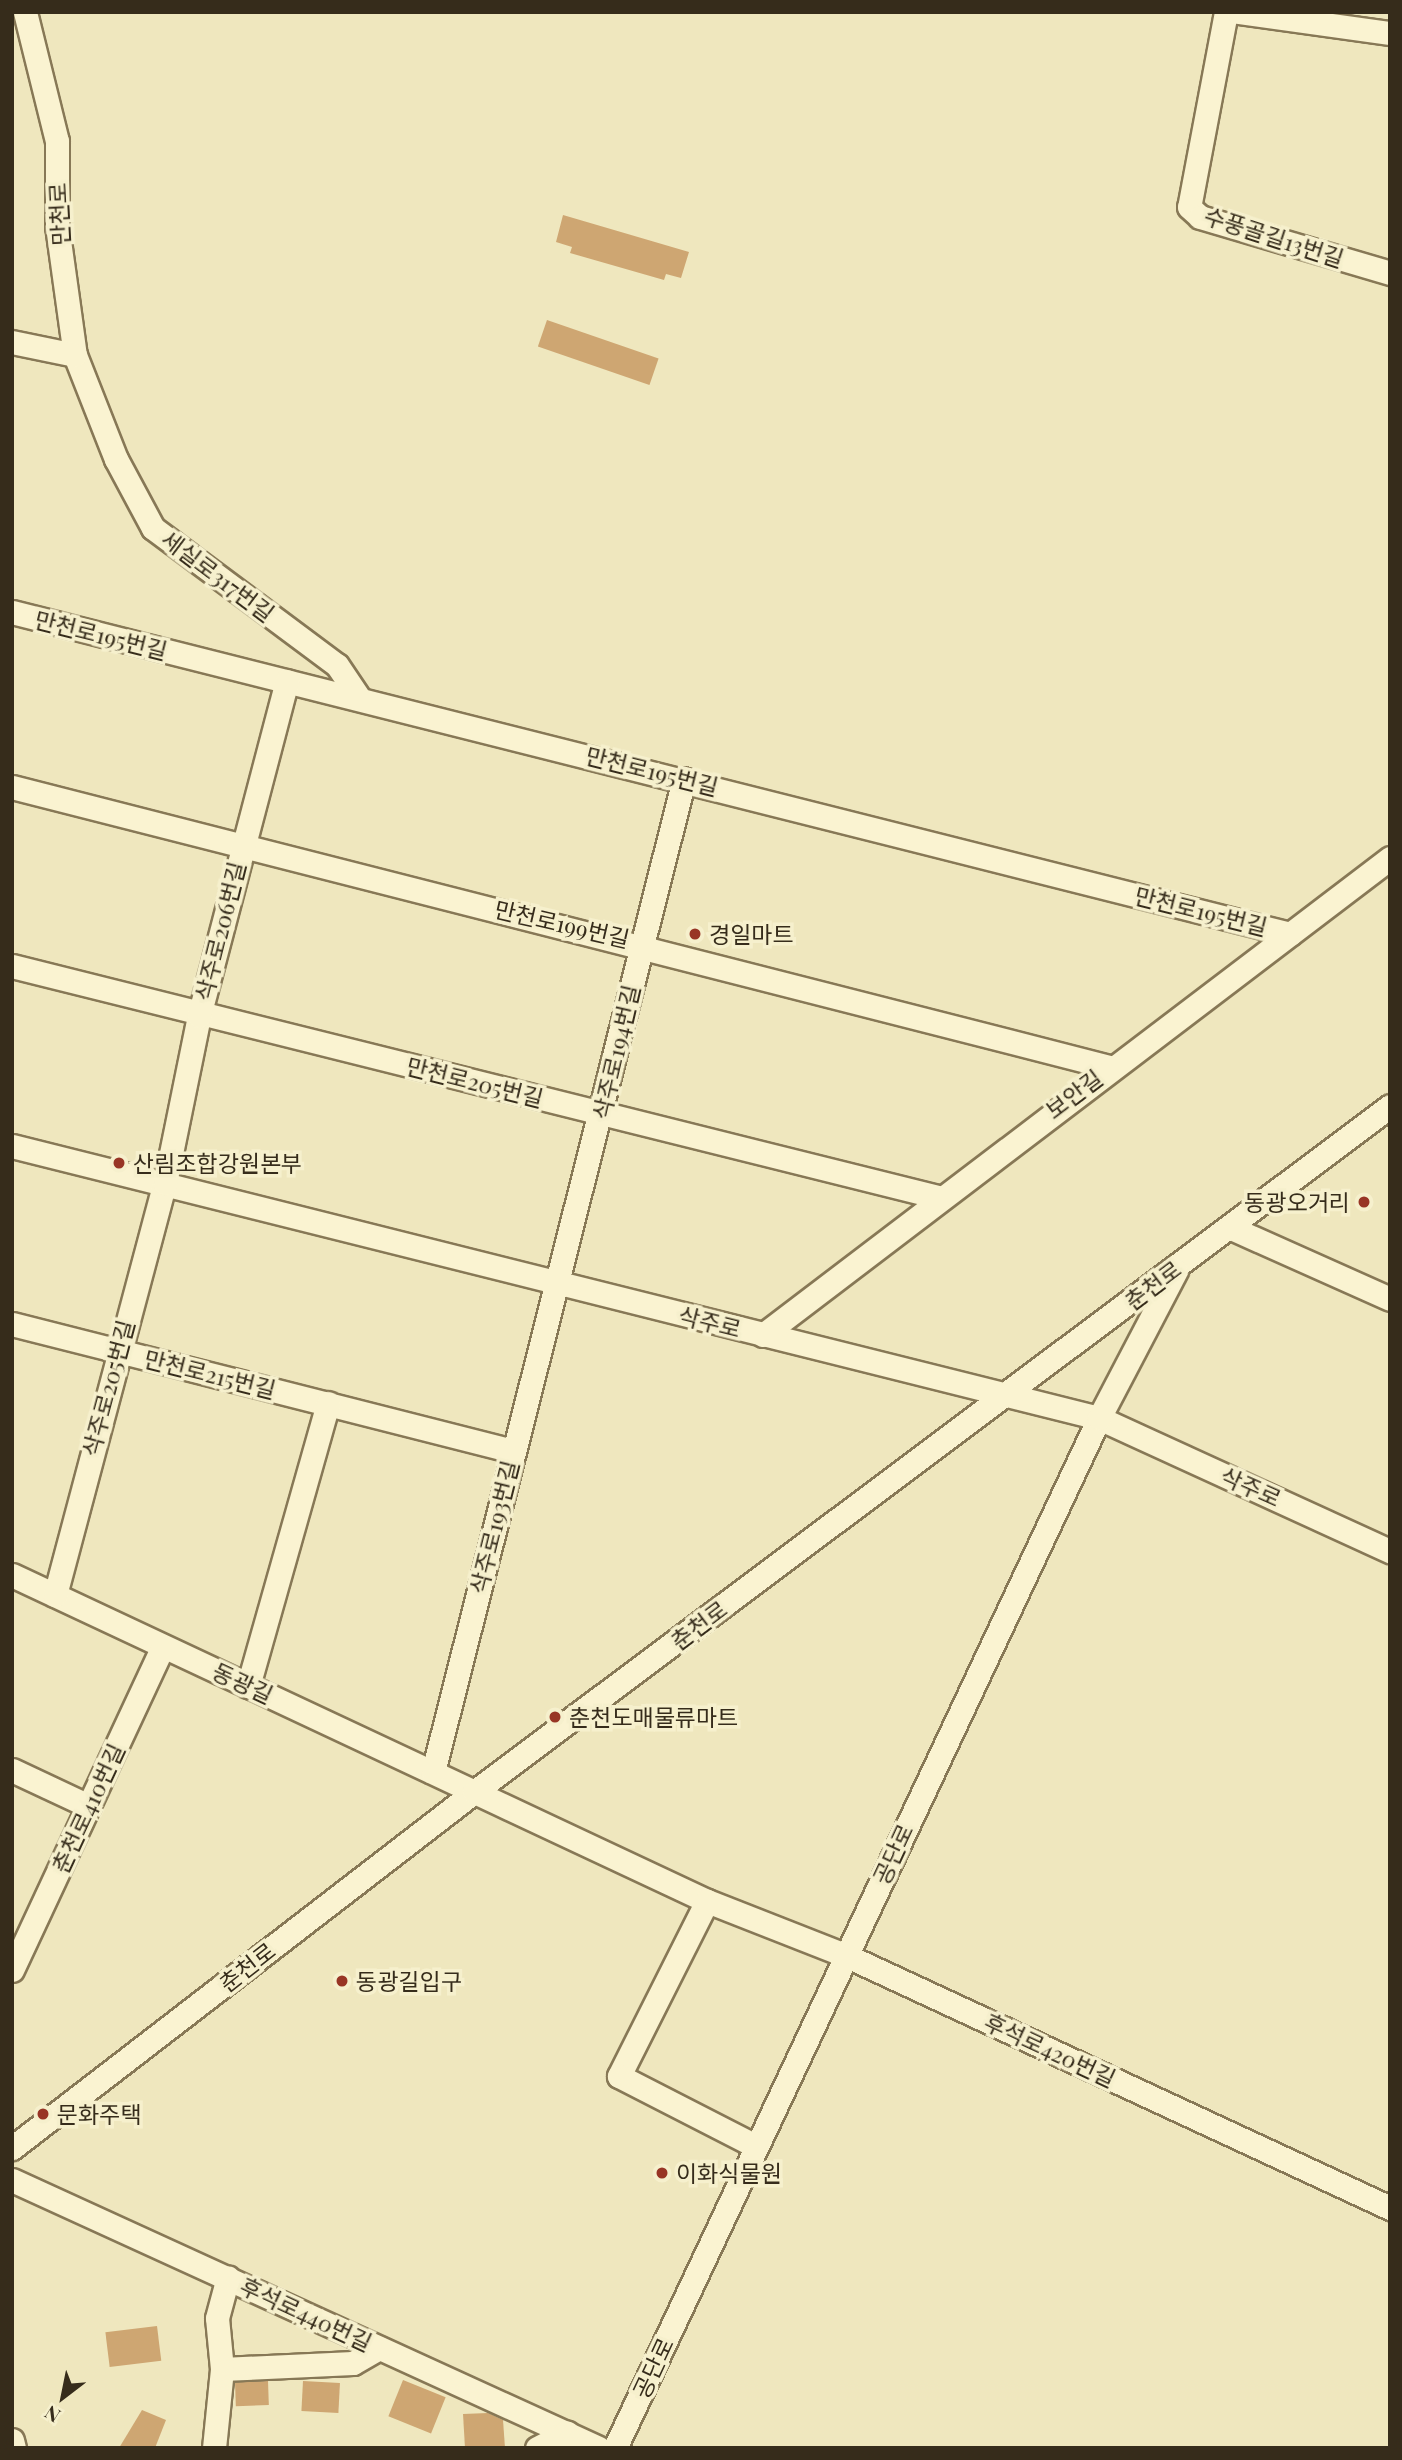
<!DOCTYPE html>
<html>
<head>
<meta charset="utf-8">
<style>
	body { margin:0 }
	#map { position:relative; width:1402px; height:2460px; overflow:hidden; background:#efe7be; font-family:"Playfair Display","Noto Sans KR",serif }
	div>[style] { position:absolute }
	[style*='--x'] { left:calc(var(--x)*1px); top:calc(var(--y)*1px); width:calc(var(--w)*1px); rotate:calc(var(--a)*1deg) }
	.building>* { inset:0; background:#cea672; transform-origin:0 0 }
	.roads { filter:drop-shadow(2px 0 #877856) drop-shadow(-2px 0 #877856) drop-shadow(0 2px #877856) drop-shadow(0 -2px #877856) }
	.minor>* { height:23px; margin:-11.5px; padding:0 11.5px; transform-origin:11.5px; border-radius:11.5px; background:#faf3d1 }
	.dots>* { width:19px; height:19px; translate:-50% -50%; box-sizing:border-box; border:4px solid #f6f0cd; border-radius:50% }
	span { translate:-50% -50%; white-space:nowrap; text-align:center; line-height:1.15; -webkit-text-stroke:7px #f6f0cd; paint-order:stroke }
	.street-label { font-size:23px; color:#362c1b }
	.poi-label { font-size:23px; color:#362c1b }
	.left { translate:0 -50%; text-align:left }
	.right { translate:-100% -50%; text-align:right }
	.frame { position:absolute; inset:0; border:14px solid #362c1b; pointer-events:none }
	.north { position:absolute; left:28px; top:2362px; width:70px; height:70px; -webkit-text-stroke:5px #f6f0cd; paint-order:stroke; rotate:212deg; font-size:19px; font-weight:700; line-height:28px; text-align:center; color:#362c1b }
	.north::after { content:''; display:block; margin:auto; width:24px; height:32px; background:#362c1b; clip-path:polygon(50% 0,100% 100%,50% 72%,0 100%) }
</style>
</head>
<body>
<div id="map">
	<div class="building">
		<i style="clip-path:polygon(563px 215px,689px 252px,681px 278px,666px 274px,664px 280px,570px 253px,572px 247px,556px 242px)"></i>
		<i style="left:547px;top:320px;width:118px;height:28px;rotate:19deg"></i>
		<i style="left:157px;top:2326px;width:35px;height:52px;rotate:83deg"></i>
		<i style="left:403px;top:2380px;width:46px;height:39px;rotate:22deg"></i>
		<i style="left:268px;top:2381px;width:24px;height:33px;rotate:88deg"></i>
		<i style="left:303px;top:2381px;width:37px;height:30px;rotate:3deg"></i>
		<i style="clip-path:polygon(142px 2410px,166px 2420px,155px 2448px,119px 2448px)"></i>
		<i style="clip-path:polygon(488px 2413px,503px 2420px,505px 2448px,465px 2448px,463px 2414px)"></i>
	</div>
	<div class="roads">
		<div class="minor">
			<i style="--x:25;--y:12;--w:133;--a:76.1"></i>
			<i style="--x:57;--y:141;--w:85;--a:90"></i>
			<i style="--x:57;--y:226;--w:130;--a:82.1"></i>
			<i style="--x:75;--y:355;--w:112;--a:68.5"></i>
			<i style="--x:116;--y:459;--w:78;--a:61.8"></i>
			<i style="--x:153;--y:528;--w:229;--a:36.7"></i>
			<i style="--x:337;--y:665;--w:37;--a:56"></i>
			<i style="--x:1226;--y:12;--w:198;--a:100.7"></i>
			<i style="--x:1189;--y:207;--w:15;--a:42"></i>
			<i style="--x:1200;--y:217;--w:198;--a:16.4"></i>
			<i style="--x:1238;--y:12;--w:153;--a:7.9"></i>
			<i style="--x:12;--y:342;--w:64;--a:11.7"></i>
			<i style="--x:12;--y:612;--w:1318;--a:14.14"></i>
			<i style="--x:12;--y:787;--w:1133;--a:14.31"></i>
			<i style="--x:12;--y:966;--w:954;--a:14.01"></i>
			<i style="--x:12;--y:1146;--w:1121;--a:14.05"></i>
			<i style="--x:1099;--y:1418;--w:320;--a:24.6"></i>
			<i style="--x:1229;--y:1227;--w:176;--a:24.1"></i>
			<i style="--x:12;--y:1324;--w:517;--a:14.22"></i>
			<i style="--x:763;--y:1335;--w:788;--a:-37.26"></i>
			<i style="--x:12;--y:1575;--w:768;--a:25.13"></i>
			<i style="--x:707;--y:1901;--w:148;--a:21.4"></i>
			<i style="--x:845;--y:1955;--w:601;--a:24.9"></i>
			<i style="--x:55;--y:1595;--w:426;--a:-75.1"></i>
			<i style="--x:165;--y:1183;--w:170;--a:-78.5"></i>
			<i style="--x:199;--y:1016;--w:346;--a:-75.3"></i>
			<i style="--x:248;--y:1686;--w:294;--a:-74.2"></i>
			<i style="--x:12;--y:1770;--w:85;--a:25.1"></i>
			<i style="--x:433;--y:1772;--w:1024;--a:-75.81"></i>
			<i style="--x:707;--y:1901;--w:196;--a:116.7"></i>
			<i style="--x:619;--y:2076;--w:154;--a:27.1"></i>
			<i style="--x:12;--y:1970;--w:357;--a:-65"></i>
			<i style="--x:12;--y:2148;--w:583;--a:-37.62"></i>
			<i style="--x:474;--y:1792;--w:1144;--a:-36.83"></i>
			<i style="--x:12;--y:2180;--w:645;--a:24.54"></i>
			<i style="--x:222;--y:2369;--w:131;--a:-2.6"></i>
			<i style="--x:353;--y:2363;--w:30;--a:-30"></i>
			<i style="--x:12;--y:2440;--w:8;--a:76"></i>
			<i style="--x:214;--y:2448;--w:79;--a:-84.2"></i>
			<i style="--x:222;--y:2369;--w:51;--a:-95.6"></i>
			<i style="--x:217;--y:2318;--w:42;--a:-75"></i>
			<i style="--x:537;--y:2448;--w:34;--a:-27"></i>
			<i style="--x:615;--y:2448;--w:1138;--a:-64.83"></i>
			<i style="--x:1099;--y:1418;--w:166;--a:-62.4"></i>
		</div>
	</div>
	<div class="dots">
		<i style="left:695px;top:934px;background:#983525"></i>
		<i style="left:119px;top:1163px;background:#983525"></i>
		<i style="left:1364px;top:1202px;background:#983525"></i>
		<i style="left:555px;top:1717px;background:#983525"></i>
		<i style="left:342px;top:1981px;background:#983525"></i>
		<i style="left:43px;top:2114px;background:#983525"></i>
		<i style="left:662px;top:2173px;background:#983525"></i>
	</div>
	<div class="street-label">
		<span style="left:59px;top:214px;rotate:-93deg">만천로</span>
		<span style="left:1274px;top:237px;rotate:18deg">수풍골길13번길</span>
		<span style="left:218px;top:576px;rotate:37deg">세실로317번길</span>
		<span style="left:101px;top:635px;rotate:14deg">만천로195번길</span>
		<span style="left:652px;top:771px;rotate:14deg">만천로195번길</span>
		<span style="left:1201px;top:911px;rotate:14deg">만천로195번길</span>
		<span style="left:562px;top:924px;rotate:13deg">만천로199번길</span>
		<span style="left:220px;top:931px;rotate:-76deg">삭주로206번길</span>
		<span style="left:616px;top:1052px;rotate:-77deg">삭주로194번길</span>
		<span style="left:475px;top:1082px;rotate:14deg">만천로205번길</span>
		<span style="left:1074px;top:1094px;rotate:-37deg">보안길</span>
		<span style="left:1153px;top:1285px;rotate:-37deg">춘천로</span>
		<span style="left:710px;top:1322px;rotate:14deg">삭주로</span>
		<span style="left:210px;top:1374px;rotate:14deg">만천로215번길</span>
		<span style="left:108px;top:1388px;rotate:-75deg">삭주로205번길</span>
		<span style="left:1251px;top:1487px;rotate:24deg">삭주로</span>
		<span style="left:494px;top:1527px;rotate:-76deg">삭주로193번길</span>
		<span style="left:699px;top:1625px;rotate:-37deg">춘천로</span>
		<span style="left:243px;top:1683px;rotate:25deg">동광길</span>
		<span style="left:88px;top:1808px;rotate:-65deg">춘천로410번길</span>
		<span style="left:893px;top:1854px;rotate:-65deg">공단로</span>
		<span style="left:247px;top:1967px;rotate:-38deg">춘천로</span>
		<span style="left:1050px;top:2050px;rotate:25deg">후석로420번길</span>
		<span style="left:306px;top:2314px;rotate:25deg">후석로440번길</span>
		<span style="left:653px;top:2368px;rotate:-65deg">공단로</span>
	</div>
	<div class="poi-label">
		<span class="left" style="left:709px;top:934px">경일마트</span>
		<span class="left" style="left:133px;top:1163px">산림조합강원본부</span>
		<span class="right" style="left:1350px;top:1202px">동광오거리</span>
		<span class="left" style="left:569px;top:1717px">춘천도매물류마트</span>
		<span class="left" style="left:356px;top:1981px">동광길입구</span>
		<span class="left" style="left:57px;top:2114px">문화주택</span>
		<span class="left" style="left:676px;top:2173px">이화식물원</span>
	</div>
	<div class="frame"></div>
	<div class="north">N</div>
</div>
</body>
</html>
